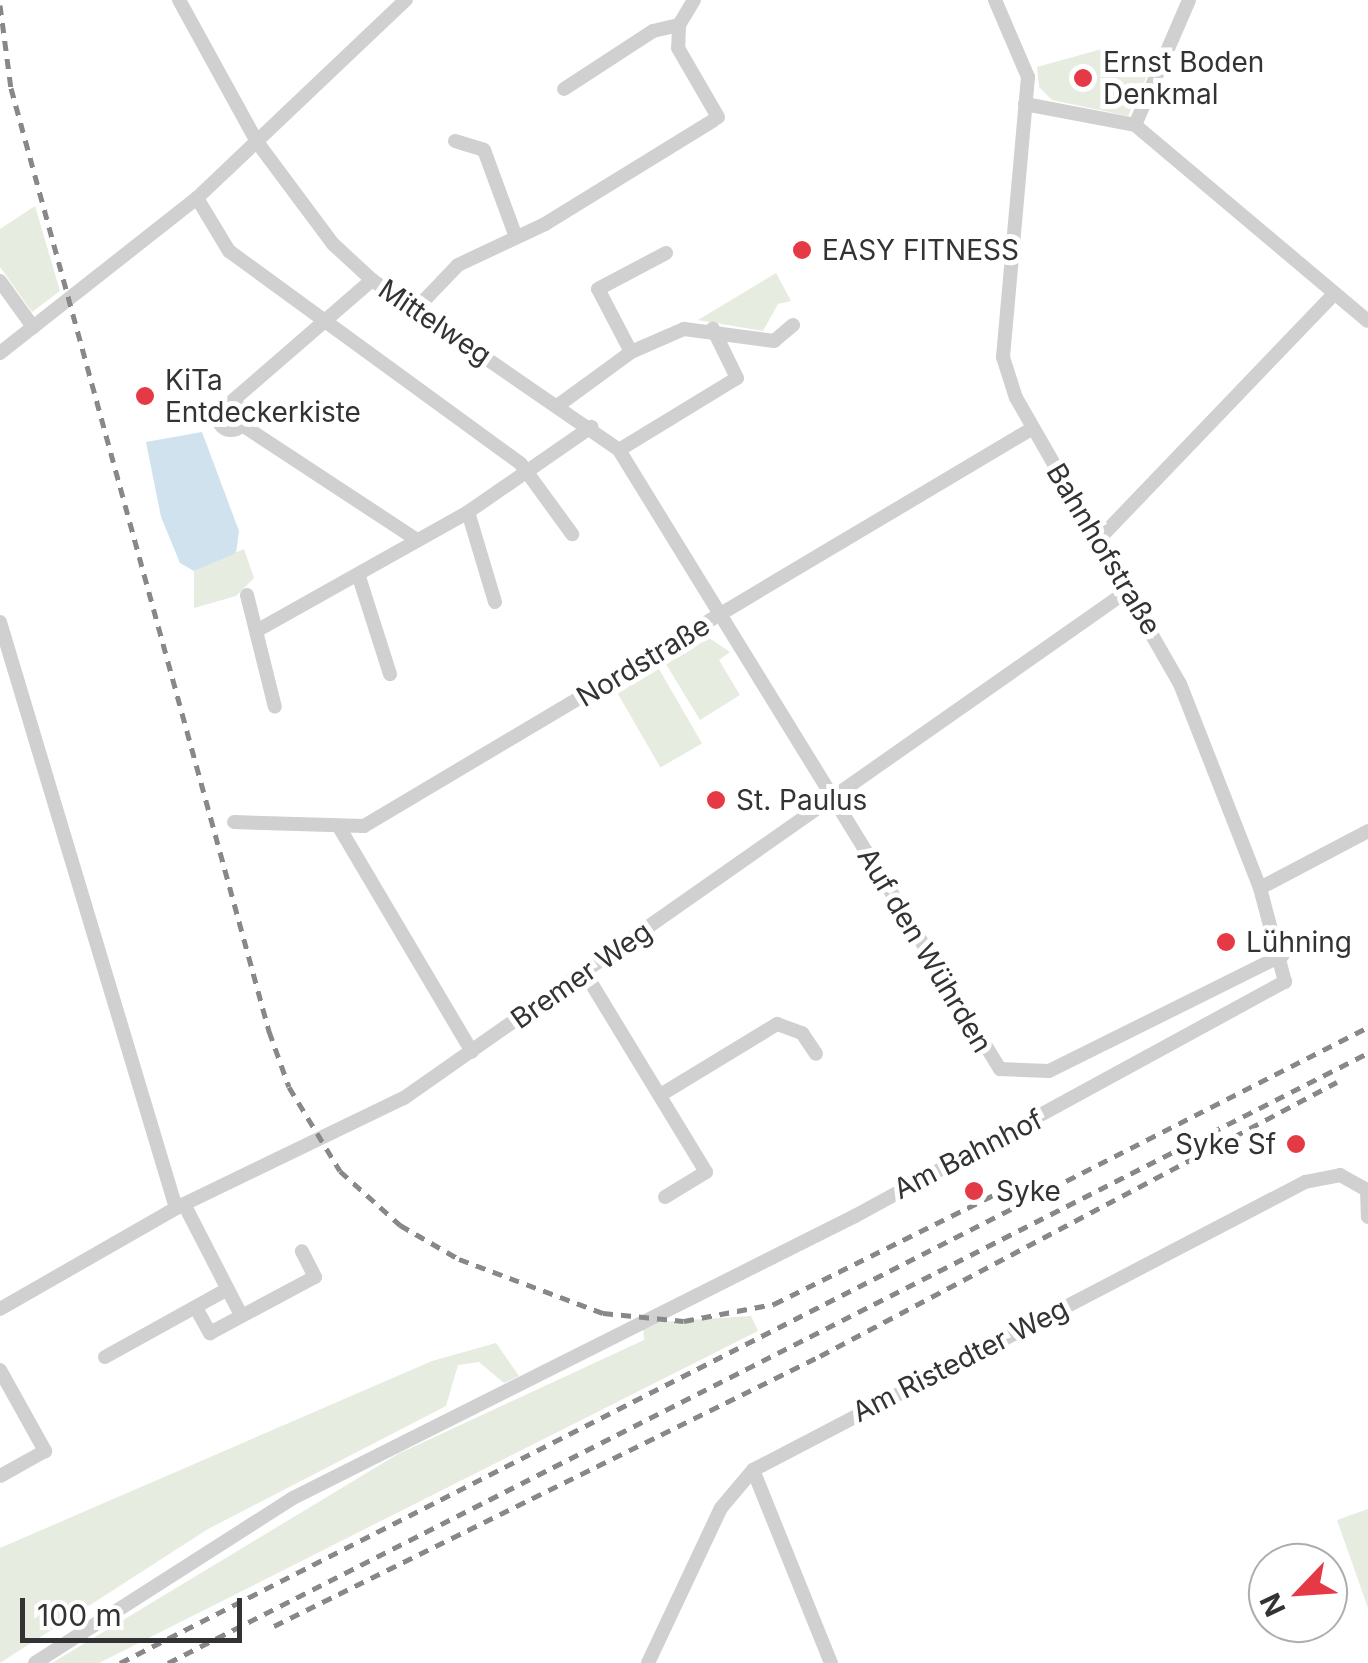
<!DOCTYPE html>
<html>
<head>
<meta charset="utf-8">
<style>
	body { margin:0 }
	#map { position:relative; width:1368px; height:1663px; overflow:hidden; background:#fff; font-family:Inter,sans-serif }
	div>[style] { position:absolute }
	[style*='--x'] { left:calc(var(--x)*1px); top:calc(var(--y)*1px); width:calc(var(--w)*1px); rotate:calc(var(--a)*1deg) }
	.green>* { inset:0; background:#e6ecdf; transform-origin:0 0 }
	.water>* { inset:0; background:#cfe2ee }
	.street>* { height:14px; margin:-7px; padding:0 7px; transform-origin:7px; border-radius:7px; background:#d0d0d0 }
	.street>.ring { margin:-7px; padding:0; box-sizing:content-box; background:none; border:14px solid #d0d0d0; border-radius:50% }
	.rail>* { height:5px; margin-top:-2.5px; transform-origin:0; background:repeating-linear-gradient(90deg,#888 0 10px,transparent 0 18px) }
	.dots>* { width:28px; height:28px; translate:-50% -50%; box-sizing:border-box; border:5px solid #fff; border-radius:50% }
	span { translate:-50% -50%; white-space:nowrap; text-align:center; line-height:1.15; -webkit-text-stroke:10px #fff; paint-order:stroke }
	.poi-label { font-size:28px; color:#333 }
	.left { translate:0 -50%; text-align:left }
	.right { translate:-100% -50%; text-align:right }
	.street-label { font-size:28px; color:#333 }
	.north { position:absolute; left:1248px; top:1543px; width:100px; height:100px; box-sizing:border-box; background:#fff; border:2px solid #adadad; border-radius:50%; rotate:245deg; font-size:28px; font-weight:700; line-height:40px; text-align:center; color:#333 }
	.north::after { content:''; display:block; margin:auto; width:35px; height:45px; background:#e63946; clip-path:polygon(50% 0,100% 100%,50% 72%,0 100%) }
	.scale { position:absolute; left:20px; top:1598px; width:222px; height:45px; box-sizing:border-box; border:5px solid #333; border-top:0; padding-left:12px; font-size:30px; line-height:35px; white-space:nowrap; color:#333; -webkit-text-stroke:8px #fff; paint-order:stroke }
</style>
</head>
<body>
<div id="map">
	<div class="green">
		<i style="clip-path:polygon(1102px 49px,1131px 65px,1139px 51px,1155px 59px,1128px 116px,1052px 100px,1039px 87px,1037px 67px)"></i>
		<i style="clip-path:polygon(35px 206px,60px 291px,32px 312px,0 267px,0 229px)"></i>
		<i style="clip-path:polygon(776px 273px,791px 301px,778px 304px,763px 331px,698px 320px)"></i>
		<i style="clip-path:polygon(244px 549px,254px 578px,236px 596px,194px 608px,194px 571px)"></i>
		<i style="clip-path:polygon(709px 638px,730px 652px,719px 660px,740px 695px,700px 720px,666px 664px)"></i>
		<i style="left:659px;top:669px;width:86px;height:48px;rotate:60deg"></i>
		<i style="clip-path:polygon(751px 1316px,758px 1331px,99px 1663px,52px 1663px,398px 1454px,644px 1340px,643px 1323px)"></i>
		<i style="clip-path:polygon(496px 1343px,519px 1376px,504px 1383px,479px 1362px,458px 1365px,446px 1406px,208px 1529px,0 1663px,0 1548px,432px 1361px)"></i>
		<i style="clip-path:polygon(1368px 1509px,1368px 1608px,1337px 1520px)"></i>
	</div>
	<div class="water">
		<i style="clip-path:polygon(202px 432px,239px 531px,236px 553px,194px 571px,180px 563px,161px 517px,146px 442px)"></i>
	</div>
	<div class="street">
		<i style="--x:179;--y:0;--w:162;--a:61.2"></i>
		<i style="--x:257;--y:142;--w:127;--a:53.3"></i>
		<i style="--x:333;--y:244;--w:53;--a:42.7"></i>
		<i style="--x:372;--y:280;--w:300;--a:34.5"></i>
		<i style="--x:619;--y:450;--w:727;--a:58.39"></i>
		<i style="--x:1000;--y:1069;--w:49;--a:2.3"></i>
		<i style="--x:1049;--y:1071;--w:261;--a:-26.4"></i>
		<i style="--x:679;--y:25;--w:29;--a:-59"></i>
		<i style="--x:564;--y:89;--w:106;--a:-33.1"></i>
		<i style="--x:653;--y:31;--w:27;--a:-13"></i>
		<i style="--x:679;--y:25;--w:23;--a:92"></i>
		<i style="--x:678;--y:48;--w:80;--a:59.9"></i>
		<i style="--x:1025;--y:104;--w:112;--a:10.8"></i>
		<i style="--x:1135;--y:125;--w:304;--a:40.1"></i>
		<i style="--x:1135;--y:125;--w:136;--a:-66.6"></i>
		<i style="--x:455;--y:141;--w:30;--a:17"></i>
		<i style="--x:484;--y:150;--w:93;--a:69.8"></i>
		<i style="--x:197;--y:198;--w:62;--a:58.9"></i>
		<i style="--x:229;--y:251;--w:361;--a:36.1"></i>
		<i style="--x:521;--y:464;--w:87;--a:53.9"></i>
		<i style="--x:0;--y:281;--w:57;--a:54.3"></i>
		<i style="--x:415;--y:310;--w:62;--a:-46.3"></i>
		<i style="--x:458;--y:265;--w:96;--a:-25.2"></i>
		<i style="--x:545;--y:224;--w:198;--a:-31.6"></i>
		<i style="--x:631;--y:352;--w:71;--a:-117.6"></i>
		<i style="--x:598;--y:289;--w:77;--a:-27.9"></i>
		<i style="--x:0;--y:353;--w:251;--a:-38.2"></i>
		<i style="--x:197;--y:198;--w:288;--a:-43.5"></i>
		<i style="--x:230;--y:403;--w:188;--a:-40.9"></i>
		<i class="ring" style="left:218px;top:404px;width:12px;height:12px"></i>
		<i style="--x:560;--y:404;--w:88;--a:-36.2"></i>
		<i style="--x:631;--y:352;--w:58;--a:-23.5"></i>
		<i style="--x:684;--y:329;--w:91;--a:7.6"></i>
		<i style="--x:774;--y:341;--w:25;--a:-40"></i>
		<i style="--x:242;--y:425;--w:209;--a:33.3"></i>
		<i style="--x:619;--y:450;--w:138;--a:-31.4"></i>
		<i style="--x:737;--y:378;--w:55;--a:-116.1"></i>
		<i style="--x:468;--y:512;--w:94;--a:73.3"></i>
		<i style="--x:1100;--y:538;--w:339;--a:-46.2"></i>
		<i style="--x:359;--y:577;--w:102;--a:72.3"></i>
		<i style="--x:247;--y:595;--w:115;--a:76"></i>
		<i style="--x:0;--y:622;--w:612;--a:73.28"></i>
		<i style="--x:258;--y:630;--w:241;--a:-29.3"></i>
		<i style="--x:468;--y:512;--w:150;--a:-34.6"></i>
		<i style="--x:234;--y:822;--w:130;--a:1.8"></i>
		<i style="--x:364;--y:826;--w:778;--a:-30.75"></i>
		<i style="--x:339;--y:827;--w:261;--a:59.4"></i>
		<i style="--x:1260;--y:888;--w:122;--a:-27.8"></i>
		<i style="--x:585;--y:973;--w:233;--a:58.7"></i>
		<i style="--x:706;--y:1172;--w:48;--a:148.6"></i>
		<i style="--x:662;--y:1094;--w:135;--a:-31.3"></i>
		<i style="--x:777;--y:1024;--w:27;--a:20"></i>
		<i style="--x:802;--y:1033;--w:25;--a:56"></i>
		<i style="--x:1367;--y:1190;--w:27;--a:88"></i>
		<i style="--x:184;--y:1204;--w:125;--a:62.8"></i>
		<i style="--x:196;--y:1308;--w:29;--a:61"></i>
		<i style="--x:210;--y:1333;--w:119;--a:-28.1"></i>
		<i style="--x:315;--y:1277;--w:29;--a:-117"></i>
		<i style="--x:0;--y:1309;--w:203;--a:-29.8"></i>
		<i style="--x:176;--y:1208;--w:253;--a:-25.8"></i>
		<i style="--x:404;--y:1098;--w:887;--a:-35.03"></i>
		<i style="--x:105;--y:1357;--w:138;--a:-29"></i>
		<i style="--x:0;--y:1370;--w:93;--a:60.9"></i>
		<i style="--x:45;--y:1451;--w:51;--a:150.9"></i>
		<i style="--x:753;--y:1470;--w:208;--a:68"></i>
		<i style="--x:35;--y:1663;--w:306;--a:-32.6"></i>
		<i style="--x:293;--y:1498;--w:629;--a:-26.65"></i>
		<i style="--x:855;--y:1216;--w:490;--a:-28.6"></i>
		<i style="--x:1285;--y:982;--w:97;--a:-104.9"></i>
		<i style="--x:1260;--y:888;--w:219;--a:-111.4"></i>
		<i style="--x:1180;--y:684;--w:330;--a:-119.8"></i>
		<i style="--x:1016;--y:398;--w:43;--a:-107.6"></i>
		<i style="--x:1003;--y:357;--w:281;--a:-84.9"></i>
		<i style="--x:1028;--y:77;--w:84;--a:-113.2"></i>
		<i style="--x:648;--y:1663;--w:171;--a:-64.8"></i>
		<i style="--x:721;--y:1508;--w:50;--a:-49.9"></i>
		<i style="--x:753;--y:1470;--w:623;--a:-27.55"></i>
		<i style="--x:1305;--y:1182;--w:36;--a:-11"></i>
		<i style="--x:1340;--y:1175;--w:31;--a:29"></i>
	</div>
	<div class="rail">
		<i style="--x:0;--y:5;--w:84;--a:82.5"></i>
		<i style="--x:11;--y:88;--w:978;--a:74.7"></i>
		<i style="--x:269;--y:1031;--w:59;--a:70.3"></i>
		<i style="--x:289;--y:1087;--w:98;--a:58.7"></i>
		<i style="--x:340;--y:1171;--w:81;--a:42"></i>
		<i style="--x:400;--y:1225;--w:68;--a:30"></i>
		<i style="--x:459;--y:1259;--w:154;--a:20.6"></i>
		<i style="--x:603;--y:1313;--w:81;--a:5.6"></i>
		<i style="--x:684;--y:1321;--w:92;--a:-10.7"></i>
		<i style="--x:774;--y:1304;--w:259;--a:-26.4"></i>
		<i style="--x:274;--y:1626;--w:609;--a:-26.31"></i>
		<i style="--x:820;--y:1356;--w:585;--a:-27.92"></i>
		<i style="--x:120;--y:1663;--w:1401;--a:-27"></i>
		<i style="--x:168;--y:1663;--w:1346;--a:-26.95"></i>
	</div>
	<div class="dots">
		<i style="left:1083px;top:78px;background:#e63946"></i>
		<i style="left:802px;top:250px;background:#e63946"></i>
		<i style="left:145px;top:396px;background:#e63946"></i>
		<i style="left:716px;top:800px;background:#e63946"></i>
		<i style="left:1226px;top:942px;background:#e63946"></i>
		<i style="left:1296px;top:1144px;background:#e63946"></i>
		<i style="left:974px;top:1191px;background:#e63946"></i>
	</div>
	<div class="poi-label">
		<span class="left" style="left:1103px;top:78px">Ernst Boden<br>Denkmal</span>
		<span class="left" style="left:822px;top:250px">EASY FITNESS</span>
		<span class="left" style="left:165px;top:396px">KiTa<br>Entdeckerkiste</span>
		<span class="left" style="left:736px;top:800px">St. Paulus</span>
		<span class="left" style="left:1246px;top:942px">Lühning</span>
		<span class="right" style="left:1276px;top:1144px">Syke Sf</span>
		<span class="left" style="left:996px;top:1191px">Syke</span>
	</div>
	<div class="street-label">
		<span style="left:435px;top:322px;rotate:34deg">Mittelweg</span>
		<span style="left:1104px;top:549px;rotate:59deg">Bahnhofstraße</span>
		<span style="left:643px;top:661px;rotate:-31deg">Nordstraße</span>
		<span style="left:925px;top:950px;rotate:59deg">Auf den Wührden</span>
		<span style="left:581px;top:975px;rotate:-35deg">Bremer Weg</span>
		<span style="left:968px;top:1154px;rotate:-27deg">Am Bahnhof</span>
		<span style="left:960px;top:1360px;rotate:-27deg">Am Ristedter Weg</span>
	</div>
	<div class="north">N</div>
	<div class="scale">100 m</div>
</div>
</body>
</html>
